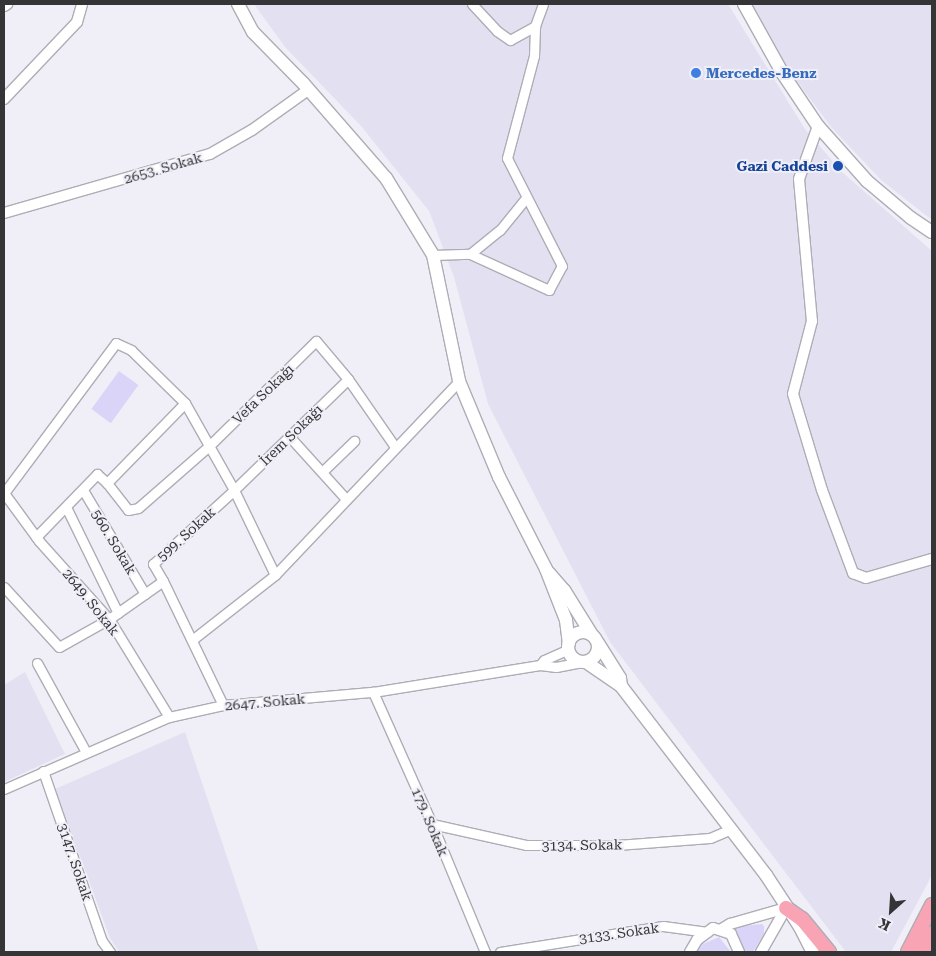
<!DOCTYPE html>
<html>
<head>
<meta charset="utf-8">
<style>
	body { margin:0 }
	#map { position:relative; width:936px; height:956px; overflow:hidden; background:#f0eff8; font-family:"Roboto Serif",serif }
	div>[style] { position:absolute }
	[style*='--x'] { left:calc(var(--x)*1px); top:calc(var(--y)*1px); width:calc(var(--w)*1px); rotate:calc(var(--a)*1deg) }
	.built>* { inset:0; background:#e3e1f1 }
	.green>* { inset:0; background:#dad5f8; transform-origin:0 0 }
	.roads { filter:drop-shadow(1px 0 #aeadb5) drop-shadow(-1px 0 #aeadb5) drop-shadow(0 1px #aeadb5) drop-shadow(0 -1px #aeadb5) }
	.minor>* { height:9px; margin:-4.5px; padding:0 4.5px; transform-origin:4.5px; border-radius:4.5px; background:#fff }
	.tertiary>* { height:10px; margin:-5px; padding:0 5px; transform-origin:5px; border-radius:5px; background:#fff }
	.secondary>* { height:12px; margin:-6px; padding:0 6px; transform-origin:6px; border-radius:6px; background:#fff }
	.secondary>.ring { margin:-6px; padding:0; box-sizing:content-box; background:none; border:12px solid #fff; border-radius:50% }
	.primary>* { height:14px; margin:-7px; padding:0 7px; transform-origin:7px; border-radius:7px; background:#f8a4b4 }
	.dots>* { width:14px; height:14px; translate:-50% -50%; box-sizing:border-box; border:2px solid #f0eff8; border-radius:50% }
	span { translate:-50% -50%; white-space:nowrap; text-align:center; line-height:1.15; -webkit-text-stroke:4px #f0eff8; paint-order:stroke }
	.shop-label { font-size:14px; color:#366cbe; font-weight:700 }
	.left { translate:0 -50%; text-align:left }
	.transit-label { font-size:14px; color:#164399; font-weight:700 }
	.right { translate:-100% -50%; text-align:right }
	.street-label { font-size:14px; color:#353538 }
	.frame { position:absolute; inset:0; border:5px solid #353538; pointer-events:none }
	.north { position:absolute; left:866px; top:886px; width:50px; height:50px; -webkit-text-stroke:4px #f0eff8; paint-order:stroke; rotate:206deg; font-size:14px; font-weight:700; line-height:20px; text-align:center; color:#353538 }
	.north::after { content:''; display:block; margin:auto; width:18px; height:22px; background:#353538; clip-path:polygon(50% 0,100% 100%,50% 72%,0 100%) }
</style>
</head>
<body>
<div id="map">
	<div class="built">
		<i style="clip-path:polygon(254px 4px,728px 4px,805px 129px,842px 172px,932px 251px,932px 875px,891px 952px,846px 952px,610px 642px,488px 404px,454px 277px,429px 211px,361px 126px,285px 47px)"></i>
		<i style="clip-path:polygon(752px 4px,932px 4px,932px 220px,881px 180px,831px 127px,782px 61px)"></i>
		<i style="clip-path:polygon(25px 672px,65px 754px,4px 782px,4px 685px)"></i>
		<i style="clip-path:polygon(185px 732px,259px 952px,119px 952px,110px 938px,55px 789px)"></i>
	</div>
	<div class="green">
		<i style="left:119px;top:371px;width:24px;height:47px;rotate:36deg"></i>
		<i style="clip-path:polygon(762px 924px,764px 926px,764px 934px,753px 952px,743px 952px,730px 927px)"></i>
		<i style="clip-path:polygon(719px 937px,731px 952px,696px 952px,703px 944px)"></i>
	</div>
	<div class="roads">
		<div class="minor">
			<i style="--x:472;--y:4;--w:37;--a:47"></i>
			<i style="--x:497;--y:31;--w:16;--a:35"></i>
			<i style="--x:510;--y:40;--w:29;--a:-29"></i>
			<i style="--x:4;--y:6;--w:4;--a:-34"></i>
			<i style="--x:470;--y:254;--w:38;--a:-39"></i>
			<i style="--x:500;--y:230;--w:41;--a:-50.9"></i>
			<i style="--x:433;--y:255;--w:37;--a:-2"></i>
			<i style="--x:470;--y:254;--w:87;--a:24.5"></i>
			<i style="--x:549;--y:290;--w:27;--a:-62"></i>
			<i style="--x:562;--y:266;--w:121;--a:-117"></i>
			<i style="--x:507;--y:158;--w:106;--a:-75.2"></i>
			<i style="--x:534;--y:56;--w:30;--a:-88"></i>
			<i style="--x:535;--y:26;--w:23;--a:-70"></i>
			<i style="--x:185;--y:403;--w:112;--a:134.3"></i>
			<i style="--x:107;--y:483;--w:34;--a:52"></i>
			<i style="--x:128;--y:510;--w:10;--a:-11"></i>
			<i style="--x:138;--y:508;--w:94;--a:-41.1"></i>
			<i style="--x:209;--y:446;--w:150;--a:-44.5"></i>
			<i style="--x:316;--y:341;--w:50;--a:49.9"></i>
			<i style="--x:348;--y:379;--w:83;--a:55.3"></i>
			<i style="--x:289;--y:436;--w:85;--a:47.9"></i>
			<i style="--x:322;--y:472;--w:45;--a:-44.1"></i>
			<i style="--x:83;--y:490;--w:121;--a:59.2"></i>
			<i style="--x:4;--y:493;--w:187;--a:-53.3"></i>
			<i style="--x:116;--y:343;--w:17;--a:25"></i>
			<i style="--x:131;--y:350;--w:76;--a:44.5"></i>
			<i style="--x:185;--y:403;--w:100;--a:60.6"></i>
			<i style="--x:234;--y:490;--w:94;--a:64.2"></i>
			<i style="--x:4;--y:493;--w:59;--a:53.9"></i>
			<i style="--x:39;--y:541;--w:105;--a:48.1"></i>
			<i style="--x:109;--y:619;--w:115;--a:58.5"></i>
			<i style="--x:66;--y:507;--w:118;--a:63.9"></i>
			<i style="--x:36;--y:537;--w:88;--a:-45.9"></i>
			<i style="--x:97;--y:474;--w:13;--a:42"></i>
			<i style="--x:163;--y:581;--w:20;--a:-120"></i>
			<i style="--x:153;--y:564;--w:110;--a:-42.4"></i>
			<i style="--x:234;--y:490;--w:159;--a:-44.2"></i>
			<i style="--x:4;--y:587;--w:81;--a:47.5"></i>
			<i style="--x:59;--y:647;--w:57;--a:-29.2"></i>
			<i style="--x:109;--y:619;--w:66;--a:-35.1"></i>
			<i style="--x:163;--y:581;--w:138;--a:64.2"></i>
			<i style="--x:192;--y:640;--w:105;--a:-38.1"></i>
			<i style="--x:275;--y:575;--w:267;--a:-46.5"></i>
			<i style="--x:37;--y:663;--w:102;--a:61.2"></i>
			<i style="--x:540;--y:665;--w:6;--a:-51"></i>
			<i style="--x:544;--y:660;--w:27;--a:-24"></i>
			<i style="--x:373;--y:692;--w:145;--a:65.9"></i>
			<i style="--x:432;--y:824;--w:139;--a:67.5"></i>
			<i style="--x:43;--y:771;--w:180;--a:70.9"></i>
			<i style="--x:102;--y:941;--w:14;--a:54"></i>
			<i style="--x:4;--y:789;--w:180;--a:-23.6"></i>
			<i style="--x:169;--y:717;--w:55;--a:-12.5"></i>
			<i style="--x:223;--y:705;--w:151;--a:-5"></i>
			<i style="--x:373;--y:692;--w:169;--a:-9.2"></i>
			<i style="--x:540;--y:665;--w:16;--a:7"></i>
			<i style="--x:556;--y:667;--w:25;--a:-11"></i>
			<i style="--x:432;--y:824;--w:96;--a:12.6"></i>
			<i style="--x:526;--y:845;--w:91;--a:0"></i>
			<i style="--x:617;--y:845;--w:93;--a:-4.3"></i>
			<i style="--x:710;--y:838;--w:23;--a:-23"></i>
			<i style="--x:500;--y:952;--w:165;--a:-9.1"></i>
			<i style="--x:663;--y:926;--w:45;--a:7.6"></i>
		</div>
		<div class="tertiary">
			<i style="--x:4;--y:99;--w:106;--a:-46.5"></i>
			<i style="--x:77;--y:22;--w:19;--a:-74"></i>
			<i style="--x:818;--y:126;--w:56;--a:109.7"></i>
			<i style="--x:799;--y:179;--w:143;--a:84.8"></i>
			<i style="--x:812;--y:321;--w:75;--a:104.6"></i>
			<i style="--x:793;--y:394;--w:100;--a:73.2"></i>
			<i style="--x:822;--y:490;--w:89;--a:69.5"></i>
			<i style="--x:853;--y:573;--w:14;--a:21"></i>
			<i style="--x:866;--y:578;--w:69;--a:-16.1"></i>
			<i style="--x:4;--y:213;--w:214;--a:-16"></i>
			<i style="--x:210;--y:154;--w:48;--a:-29.7"></i>
			<i style="--x:252;--y:130;--w:69;--a:-35.5"></i>
			<i style="--x:720;--y:930;--w:12;--a:-31"></i>
			<i style="--x:730;--y:924;--w:58;--a:-15.9"></i>
			<i style="--x:690;--y:952;--w:14;--a:-60"></i>
			<i style="--x:697;--y:940;--w:20;--a:-37"></i>
			<i style="--x:713;--y:928;--w:19;--a:18"></i>
			<i style="--x:731;--y:934;--w:20;--a:66"></i>
			<i style="--x:761;--y:952;--w:51;--a:-60.4"></i>
		</div>
		<div class="secondary">
			<i style="--x:238;--y:4;--w:32;--a:62"></i>
			<i style="--x:253;--y:32;--w:71;--a:45.6"></i>
			<i style="--x:303;--y:83;--w:126;--a:48.9"></i>
			<i style="--x:386;--y:178;--w:90;--a:58.6"></i>
			<i style="--x:433;--y:255;--w:129;--a:78.3"></i>
			<i style="--x:459;--y:381;--w:104;--a:67.4"></i>
			<i style="--x:499;--y:477;--w:103;--a:62.9"></i>
			<i style="--x:546;--y:569;--w:55;--a:68.6"></i>
			<i style="--x:566;--y:620;--w:24;--a:83"></i>
			<i style="--x:744;--y:4;--w:80;--a:60.9"></i>
			<i style="--x:783;--y:74;--w:63;--a:56.1"></i>
			<i style="--x:818;--y:126;--w:74;--a:48.3"></i>
			<i style="--x:867;--y:181;--w:57;--a:40.1"></i>
			<i style="--x:911;--y:218;--w:25;--a:34"></i>
			<i style="--x:549;--y:573;--w:23;--a:49"></i>
			<i style="--x:564;--y:590;--w:53;--a:58.1"></i>
			<i class="ring" style="left:568px;top:632px;width:18px;height:18px"></i>
			<i style="--x:598;--y:643;--w:41;--a:57.8"></i>
			<i style="--x:620;--y:678;--w:8;--a:83"></i>
			<i style="--x:586;--y:662;--w:42;--a:34.4"></i>
			<i style="--x:621;--y:686;--w:238;--a:52.5"></i>
			<i style="--x:766;--y:875;--w:62;--a:56.8"></i>
			<i style="--x:800;--y:927;--w:28;--a:63"></i>
		</div>
		<div class="primary">
			<i style="--x:786;--y:908;--w:19;--a:35"></i>
			<i style="--x:802;--y:919;--w:43;--a:50.7"></i>
			<i style="--x:908;--y:952;--w:53;--a:-62.9"></i>
			<i style="--x:922;--y:952;--w:21;--a:-62"></i>
		</div>
	</div>
	<div class="dots">
		<i style="left:696px;top:73px;background:#3f7fe0"></i>
		<i style="left:838px;top:166px;background:#1a4fb4"></i>
	</div>
	<div class="shop-label">
		<span class="left" style="left:706px;top:73px">Mercedes-Benz</span>
	</div>
	<div class="transit-label">
		<span class="right" style="left:828px;top:166px">Gazi Caddesi</span>
	</div>
	<div class="street-label">
		<span style="left:163px;top:168px;rotate:-16deg">2653. Sokak</span>
		<span style="left:263px;top:394px;rotate:-44deg">Vefa Sokağı</span>
		<span style="left:291px;top:435px;rotate:-44deg">İrem Sokağı</span>
		<span style="left:186px;top:534px;rotate:-42deg">599. Sokak</span>
		<span style="left:114px;top:542px;rotate:59deg">560. Sokak</span>
		<span style="left:91px;top:602px;rotate:51deg">2649. Sokak</span>
		<span style="left:265px;top:702px;rotate:-5deg">2647. Sokak</span>
		<span style="left:430px;top:822px;rotate:67deg">179. Sokak</span>
		<span style="left:582px;top:845px;rotate:-1deg">3134. Sokak</span>
		<span style="left:75px;top:862px;rotate:71deg">3147. Sokak</span>
		<span style="left:619px;top:933px;rotate:-8deg">3133. Sokak</span>
	</div>
	<div class="frame"></div>
	<div class="north">K</div>
</div>
</body>
</html>
